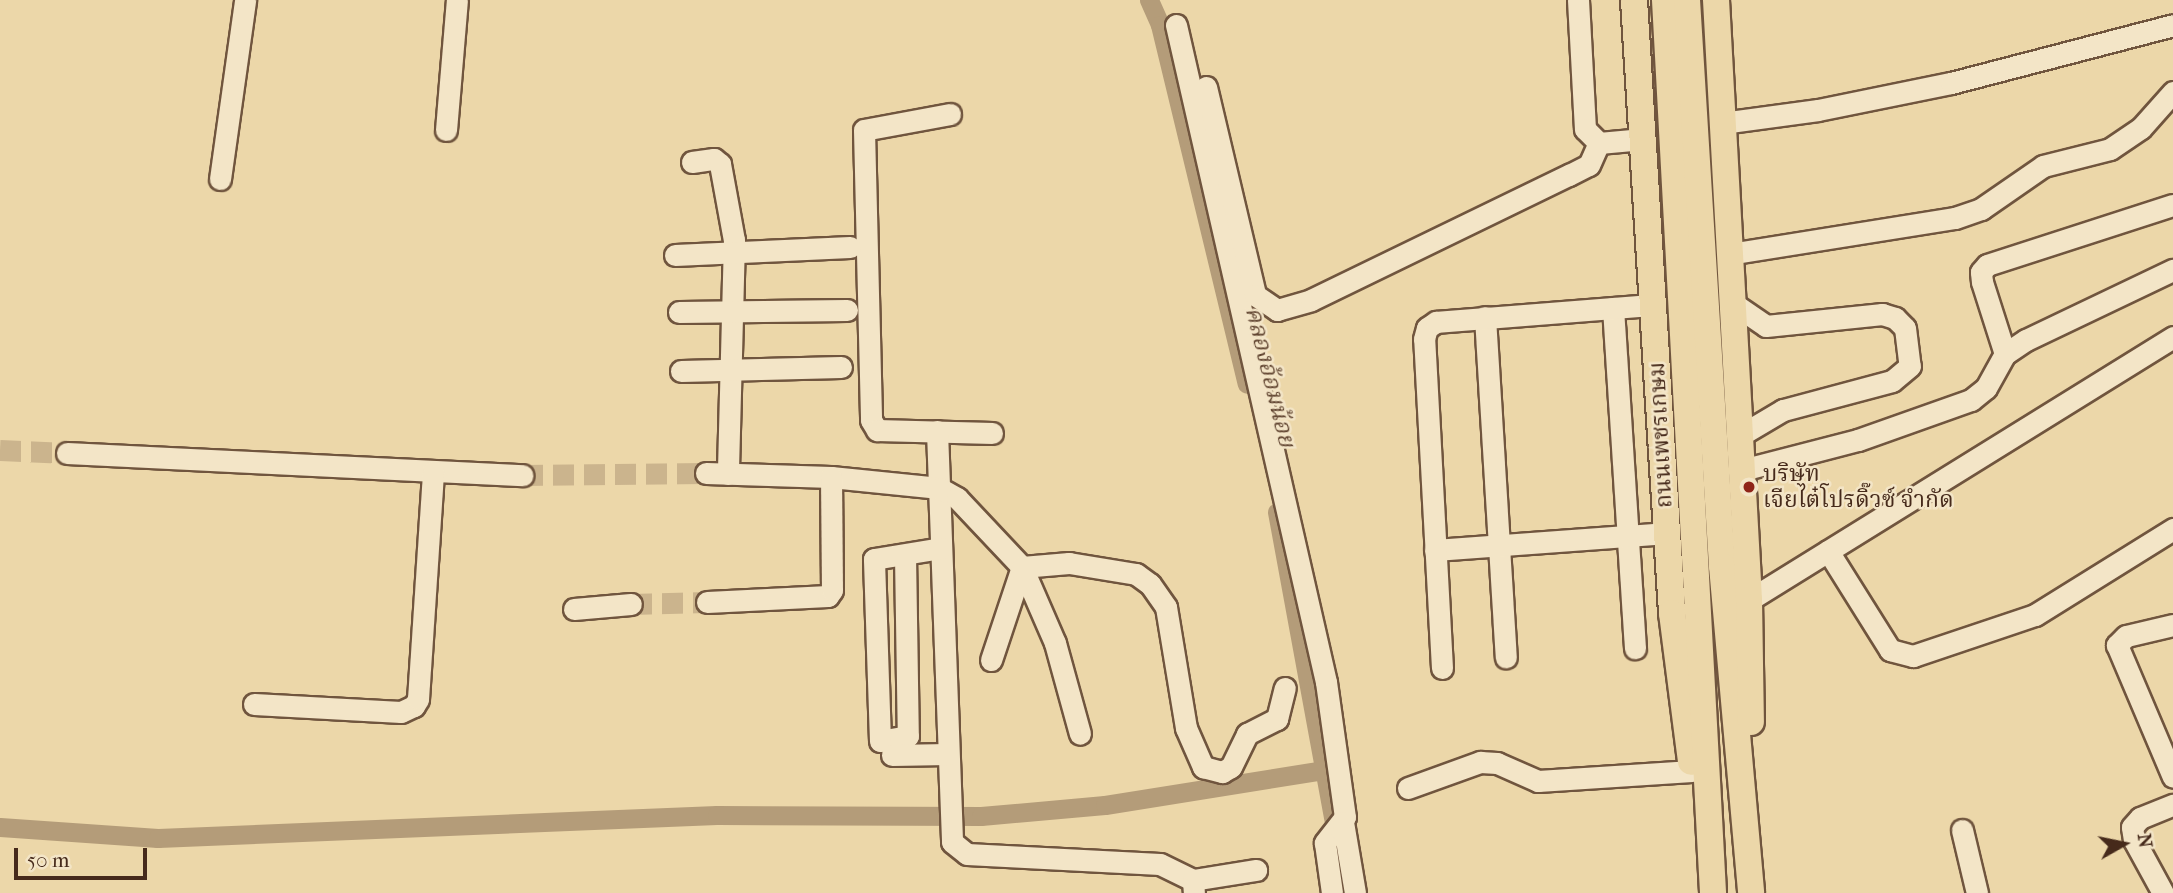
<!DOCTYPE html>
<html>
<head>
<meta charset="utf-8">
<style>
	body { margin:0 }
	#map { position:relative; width:2173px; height:893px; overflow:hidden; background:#ecd7a9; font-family:"IM FELL French Canon","Noto Serif Thai",serif }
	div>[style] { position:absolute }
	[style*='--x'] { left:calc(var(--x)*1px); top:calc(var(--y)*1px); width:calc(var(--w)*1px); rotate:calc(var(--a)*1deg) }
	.canal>* { height:19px; margin:-9.5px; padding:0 9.5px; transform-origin:9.5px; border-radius:9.5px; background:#b49c79 }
	.minor-tunnel>* { height:21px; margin-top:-10.5px; transform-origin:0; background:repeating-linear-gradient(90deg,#cbb48d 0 21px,transparent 0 31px) }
	.roads { filter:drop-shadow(2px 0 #70553e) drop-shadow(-2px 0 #70553e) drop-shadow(0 2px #70553e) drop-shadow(0 -2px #70553e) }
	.minor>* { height:21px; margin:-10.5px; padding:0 10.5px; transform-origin:10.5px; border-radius:10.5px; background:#f3e5c7 }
	.major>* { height:26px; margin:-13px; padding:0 13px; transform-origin:13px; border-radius:13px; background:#ecd7a9 }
	.dots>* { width:19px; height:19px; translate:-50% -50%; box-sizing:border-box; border:4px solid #f3e5c7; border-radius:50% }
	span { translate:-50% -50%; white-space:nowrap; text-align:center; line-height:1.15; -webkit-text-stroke:5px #f3e5c7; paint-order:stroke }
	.street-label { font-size:23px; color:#462a1b }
	.poi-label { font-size:23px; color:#462a1b }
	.left { translate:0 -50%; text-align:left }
	.water-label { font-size:24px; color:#624632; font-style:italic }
	.north { position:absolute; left:2089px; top:809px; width:70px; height:70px; -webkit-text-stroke:5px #f3e5c7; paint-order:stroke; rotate:81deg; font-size:19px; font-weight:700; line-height:28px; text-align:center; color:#462a1b }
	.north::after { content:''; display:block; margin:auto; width:24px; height:32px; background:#462a1b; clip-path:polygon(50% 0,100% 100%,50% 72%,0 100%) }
	.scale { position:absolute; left:14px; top:848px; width:133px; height:32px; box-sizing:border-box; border:4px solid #462a1b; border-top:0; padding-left:9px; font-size:21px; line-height:24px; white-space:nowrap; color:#462a1b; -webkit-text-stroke:5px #f3e5c7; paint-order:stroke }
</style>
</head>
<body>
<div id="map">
	<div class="canal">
		<i style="--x:1149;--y:0;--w:27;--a:66"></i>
		<i style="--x:1160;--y:25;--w:369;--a:76.4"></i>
		<i style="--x:1277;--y:512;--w:333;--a:79.6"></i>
		<i style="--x:0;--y:827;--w:158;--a:4"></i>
		<i style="--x:158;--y:838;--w:559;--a:-2.36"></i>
		<i style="--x:717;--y:815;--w:264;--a:0.2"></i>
		<i style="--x:981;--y:816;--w:124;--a:-5.1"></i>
		<i style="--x:1105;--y:805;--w:221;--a:-9.1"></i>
	</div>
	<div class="minor-tunnel">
		<i style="--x:0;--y:450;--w:67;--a:2.6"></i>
		<i style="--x:522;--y:475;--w:184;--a:-0.6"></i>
		<i style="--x:631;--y:604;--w:76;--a:-1.5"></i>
	</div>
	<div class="roads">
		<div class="minor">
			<i style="--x:1578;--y:0;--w:129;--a:86.9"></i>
			<i style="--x:1585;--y:129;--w:20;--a:45"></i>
			<i style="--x:1599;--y:143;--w:44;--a:-5.2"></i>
			<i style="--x:1176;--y:25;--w:674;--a:77.14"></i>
			<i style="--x:1326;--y:682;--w:136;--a:82"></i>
			<i style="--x:1345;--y:817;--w:33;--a:128"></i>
			<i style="--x:1325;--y:843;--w:50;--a:82"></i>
			<i style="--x:1206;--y:87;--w:214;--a:76.7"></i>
			<i style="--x:1255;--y:295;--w:27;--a:34"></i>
			<i style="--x:1277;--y:310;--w:35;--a:-16"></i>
			<i style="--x:1311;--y:300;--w:287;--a:-25.9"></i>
			<i style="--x:1569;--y:175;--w:22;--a:-27"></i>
			<i style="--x:1589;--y:165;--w:24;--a:-66"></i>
			<i style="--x:950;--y:114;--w:87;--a:169.5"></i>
			<i style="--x:864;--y:130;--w:290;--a:88.6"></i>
			<i style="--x:871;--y:420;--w:12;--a:59"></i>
			<i style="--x:877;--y:430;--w:115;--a:1.5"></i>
			<i style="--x:1722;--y:123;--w:97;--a:-7.7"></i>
			<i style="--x:1818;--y:110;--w:136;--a:-11.5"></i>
			<i style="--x:1951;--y:83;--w:229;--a:-14.6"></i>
			<i style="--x:446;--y:130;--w:130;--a:-85.2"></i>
			<i style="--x:692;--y:162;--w:22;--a:-8"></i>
			<i style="--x:714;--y:159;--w:8;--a:40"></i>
			<i style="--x:720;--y:164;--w:77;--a:79.6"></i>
			<i style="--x:734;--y:240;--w:234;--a:91.5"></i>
			<i style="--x:220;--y:179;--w:181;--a:-82"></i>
			<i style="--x:1729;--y:254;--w:229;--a:-9.1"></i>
			<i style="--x:1955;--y:218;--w:28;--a:-19"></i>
			<i style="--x:1981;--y:209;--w:75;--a:-34.7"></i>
			<i style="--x:2043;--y:166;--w:69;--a:-14.2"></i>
			<i style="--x:2110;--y:149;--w:37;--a:-34"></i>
			<i style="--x:2141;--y:128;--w:48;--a:-48.4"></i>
			<i style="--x:675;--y:255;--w:175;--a:-2.6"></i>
			<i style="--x:1731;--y:302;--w:42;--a:34.4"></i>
			<i style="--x:1766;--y:326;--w:117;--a:-5.9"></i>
			<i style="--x:1882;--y:314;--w:14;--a:17"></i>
			<i style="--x:1895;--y:318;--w:14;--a:45"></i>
			<i style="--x:1905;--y:328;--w:38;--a:83"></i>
			<i style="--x:1910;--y:366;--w:23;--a:140"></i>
			<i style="--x:1892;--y:381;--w:113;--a:165.1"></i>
			<i style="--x:1783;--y:410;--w:51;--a:149.4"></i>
			<i style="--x:1613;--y:308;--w:341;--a:86.3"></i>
			<i style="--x:679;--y:312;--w:168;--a:-0.7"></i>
			<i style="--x:1485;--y:317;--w:341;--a:86.5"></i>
			<i style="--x:2005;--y:354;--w:76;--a:-107.7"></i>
			<i style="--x:1982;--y:282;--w:10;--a:-96"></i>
			<i style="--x:1981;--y:272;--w:9;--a:-49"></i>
			<i style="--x:1987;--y:265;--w:195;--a:-17.9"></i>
			<i style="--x:681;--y:371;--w:160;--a:-1.4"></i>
			<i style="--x:937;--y:431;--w:411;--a:87.9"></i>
			<i style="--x:952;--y:842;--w:19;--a:39"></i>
			<i style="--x:967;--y:854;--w:193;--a:3"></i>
			<i style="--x:1160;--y:864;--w:37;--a:26"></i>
			<i style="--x:1193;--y:880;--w:13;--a:86"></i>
			<i style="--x:67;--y:453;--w:456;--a:2.8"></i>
			<i style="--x:1742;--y:470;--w:120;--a:-14.5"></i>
			<i style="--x:1858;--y:440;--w:120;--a:-19.5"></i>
			<i style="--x:1971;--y:400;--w:19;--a:-39"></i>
			<i style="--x:1986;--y:388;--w:39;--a:-61"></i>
			<i style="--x:2005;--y:354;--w:25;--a:-34"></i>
			<i style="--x:2026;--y:340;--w:163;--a:-25.5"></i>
			<i style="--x:706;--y:473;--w:125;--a:1.8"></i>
			<i style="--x:831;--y:477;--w:109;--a:5.8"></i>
			<i style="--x:939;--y:488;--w:21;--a:29"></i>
			<i style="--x:957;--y:498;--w:95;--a:46.7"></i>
			<i style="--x:1022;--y:567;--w:83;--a:66.5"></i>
			<i style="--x:1055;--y:643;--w:94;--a:74.6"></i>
			<i style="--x:1435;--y:550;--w:233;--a:-4.2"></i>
			<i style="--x:1828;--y:551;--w:117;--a:57.9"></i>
			<i style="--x:1890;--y:650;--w:24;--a:15"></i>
			<i style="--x:1913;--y:656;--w:129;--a:-18.6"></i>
			<i style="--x:2035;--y:615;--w:163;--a:-31.9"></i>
			<i style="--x:905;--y:555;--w:181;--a:89.1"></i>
			<i style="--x:908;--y:736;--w:28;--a:170"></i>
			<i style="--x:880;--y:741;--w:182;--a:-91.9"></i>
			<i style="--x:874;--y:559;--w:68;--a:-9.3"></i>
			<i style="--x:1749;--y:600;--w:499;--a:-31.8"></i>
			<i style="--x:707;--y:602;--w:121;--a:-2.8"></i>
			<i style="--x:828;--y:596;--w:7;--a:-56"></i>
			<i style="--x:832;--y:590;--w:113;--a:-90.5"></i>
			<i style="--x:574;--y:609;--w:57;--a:-5"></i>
			<i style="--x:2173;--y:625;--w:48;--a:166.8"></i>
			<i style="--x:2126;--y:636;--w:13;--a:135"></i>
			<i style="--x:2117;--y:645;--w:143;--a:67"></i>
			<i style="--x:991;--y:660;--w:98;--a:-71.6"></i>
			<i style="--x:1022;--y:567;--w:47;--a:-4.9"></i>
			<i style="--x:1069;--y:563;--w:68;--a:9.3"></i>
			<i style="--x:1136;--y:574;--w:17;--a:36"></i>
			<i style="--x:1150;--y:584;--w:28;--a:55"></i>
			<i style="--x:1166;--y:607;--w:123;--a:80.6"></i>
			<i style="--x:1186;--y:728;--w:43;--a:66.4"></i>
			<i style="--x:1203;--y:767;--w:20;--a:15"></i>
			<i style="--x:1222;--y:772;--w:10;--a:-29"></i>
			<i style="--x:1231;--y:767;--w:37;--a:-64"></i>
			<i style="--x:1247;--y:734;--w:34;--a:-27"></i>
			<i style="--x:1277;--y:719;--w:32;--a:-76"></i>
			<i style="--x:1442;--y:668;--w:329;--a:-93.1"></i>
			<i style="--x:1424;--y:339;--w:11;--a:-75"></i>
			<i style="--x:1427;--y:328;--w:11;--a:-34"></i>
			<i style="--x:1436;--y:322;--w:218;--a:-4.5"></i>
			<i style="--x:254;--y:704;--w:147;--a:3.1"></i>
			<i style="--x:401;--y:712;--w:14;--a:-25"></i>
			<i style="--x:414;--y:706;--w:8;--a:-60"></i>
			<i style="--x:418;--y:699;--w:228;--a:-86.2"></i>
			<i style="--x:892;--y:755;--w:56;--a:-1"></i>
			<i style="--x:1408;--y:788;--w:77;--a:-19.9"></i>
			<i style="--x:1480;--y:762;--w:17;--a:3"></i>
			<i style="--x:1497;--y:763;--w:45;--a:23.7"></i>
			<i style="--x:1538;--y:781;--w:154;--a:-3.7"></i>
			<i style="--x:1343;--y:822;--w:72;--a:80.4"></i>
			<i style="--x:1962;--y:830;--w:65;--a:76.6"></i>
			<i style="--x:1193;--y:880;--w:64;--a:-9"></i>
			<i style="--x:2163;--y:893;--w:60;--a:-118.7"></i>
			<i style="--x:2134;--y:840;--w:13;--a:-99"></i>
			<i style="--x:2132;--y:827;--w:12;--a:-48"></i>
			<i style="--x:2140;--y:818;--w:35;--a:-22"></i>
		</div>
		<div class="major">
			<i style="--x:1634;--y:0;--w:614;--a:86.45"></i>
			<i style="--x:1672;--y:613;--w:150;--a:82.7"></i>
			<i style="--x:1665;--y:0;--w:894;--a:86.92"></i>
			<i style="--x:1687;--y:0;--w:567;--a:86.46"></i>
			<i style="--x:1722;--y:566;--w:328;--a:84.9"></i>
			<i style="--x:1716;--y:0;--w:601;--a:86.85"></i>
			<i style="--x:1749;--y:600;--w:122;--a:89.1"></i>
		</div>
	</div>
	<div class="dots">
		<i style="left:1749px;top:487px;background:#8f2418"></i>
	</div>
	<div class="street-label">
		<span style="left:1661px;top:435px;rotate:-93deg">ถนนเพชรเกษม</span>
	</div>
	<div class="poi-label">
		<span class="left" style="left:1763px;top:487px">บริษัท<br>เจียไต๋โปรดิ๊วซ์ จำกัด</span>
	</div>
	<div class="water-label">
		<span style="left:1270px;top:377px;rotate:76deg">คลองอ้อมน้อย</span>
	</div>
	<div class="north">N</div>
	<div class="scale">50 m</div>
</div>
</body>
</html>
